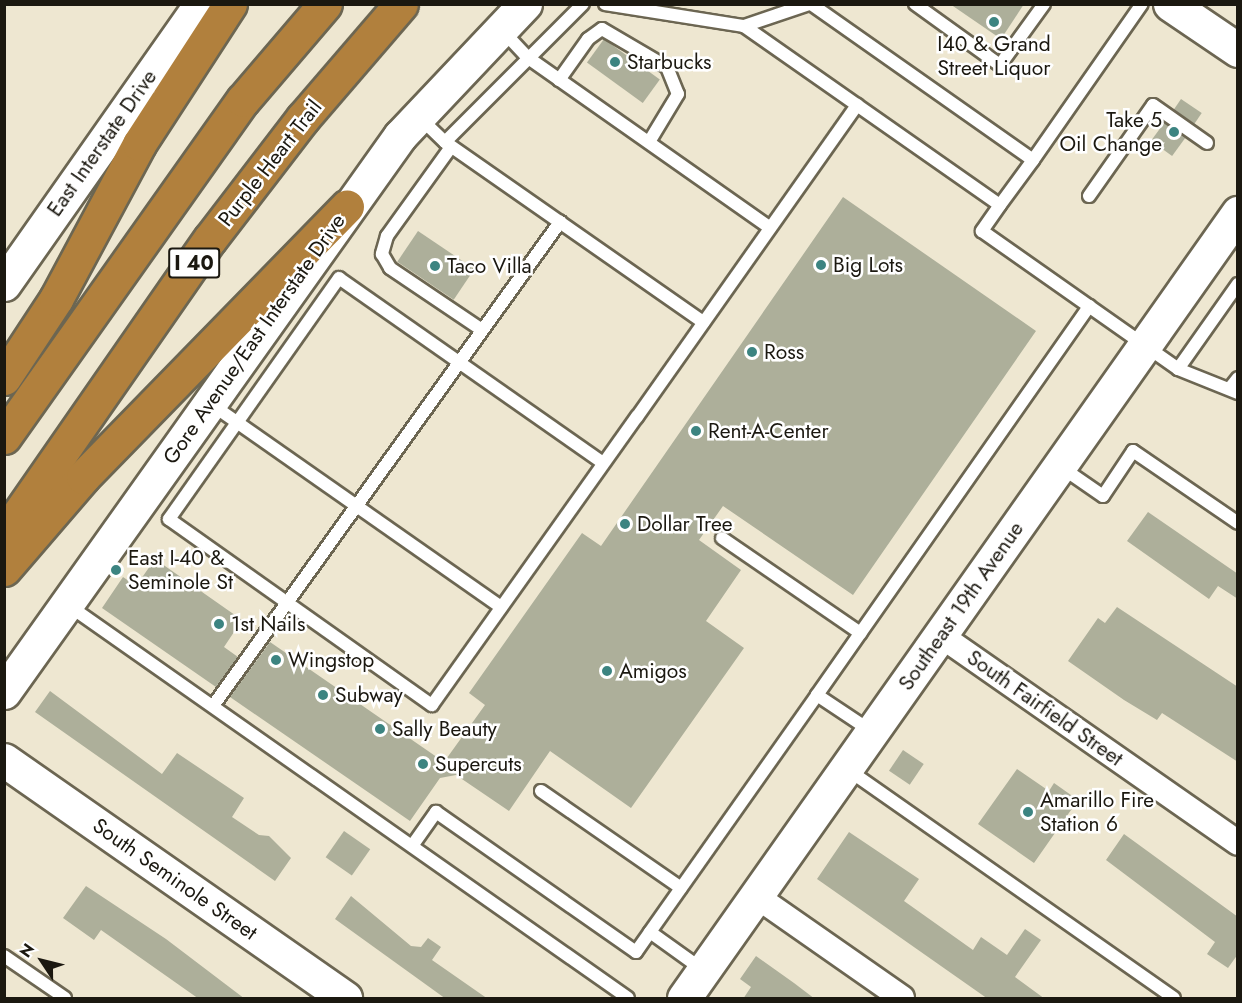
<!DOCTYPE html>
<html>
<head>
<meta charset="utf-8">
<style>
	body { margin:0 }
	#map { position:relative; width:1242px; height:1003px; overflow:hidden; background:#eee7d1; font-family:Jost,sans-serif }
	div>[style] { position:absolute }
	[style*='--x'] { left:calc(var(--x)*1px); top:calc(var(--y)*1px); width:calc(var(--w)*1px); rotate:calc(var(--a)*1deg) }
	.building>* { inset:0; background:#adaf9a; transform-origin:0 0 }
	.roads { filter:drop-shadow(2px 0 #6c6652) drop-shadow(-2px 0 #6c6652) drop-shadow(0 2px #6c6652) drop-shadow(0 -2px #6c6652) }
	.lane>* { height:12px; margin:-6px; padding:0 6px; transform-origin:6px; border-radius:6px; background:#fff }
	.street>* { height:24px; margin:-12px; padding:0 12px; transform-origin:12px; border-radius:12px; background:#fff }
	.secondary>* { height:33px; margin:-16.5px; padding:0 16.5px; transform-origin:16.5px; border-radius:16.5px; background:#fff }
	.highway>* { height:33px; margin:-16.5px; padding:0 16.5px; transform-origin:16.5px; border-radius:16.5px; background:#b1803d }
	.dots>* { width:16px; height:16px; translate:-50% -50%; box-sizing:border-box; border:3px solid #fff; border-radius:50% }
	span { translate:-50% -50%; white-space:nowrap; text-align:center; line-height:1.15; -webkit-text-stroke:5px #fff; paint-order:stroke }
	.shield-label span { padding:2px 4px; background:#fff; border:2px solid; border-radius:4px; -webkit-text-stroke-width:0 }
	.shield-label { font-size:20px; color:#1b1810; font-weight:700 }
	.poi-label { font-size:21px; color:#1b1810 }
	.left { translate:0 -50%; text-align:left }
	.right { translate:-100% -50%; text-align:right }
	.street-label { font-size:21px; color:#1b1810 }
	.frame { position:absolute; inset:0; border:6px solid #1b1810; pointer-events:none }
	.north { position:absolute; left:12px; top:931px; width:60px; height:60px; -webkit-text-stroke:4px #fff; paint-order:stroke; rotate:305deg; font-size:16px; font-weight:700; line-height:24px; text-align:center; color:#1b1810 }
	.north::after { content:''; display:block; margin:auto; width:21px; height:27px; background:#1b1810; clip-path:polygon(50% 0,100% 100%,50% 72%,0 100%) }
</style>
</head>
<body>
<div id="map">
	<div class="building">
		<i style="clip-path:polygon(950px 4px,1024px 4px,1001px 39px)"></i>
		<i style="left:604px;top:39px;width:69px;height:29px;rotate:36deg"></i>
		<i style="left:1181px;top:99px;width:25px;height:13px;rotate:34deg"></i>
		<i style="left:1164px;top:123px;width:26px;height:22px;rotate:36deg"></i>
		<i style="clip-path:polygon(843px 197px,1036px 331px,853px 595px,723px 506px,699px 540px,741px 570px,706px 621px,744px 648px,631px 808px,550px 751px,509px 811px,456px 775px,440px 778px,410px 821px,230px 697px,270px 642px,444px 762px,485px 705px,469px 693px,582px 533px,601px 546px)"></i>
		<i style="left:418px;top:231px;width:68px;height:37px;rotate:34deg"></i>
		<i style="clip-path:polygon(1148px 512px,1238px 574px,1238px 599px,1218px 586px,1209px 599px,1127px 541px)"></i>
		<i style="clip-path:polygon(155px 559px,242px 620px,224px 647px,238px 657px,216px 687px,102px 608px,123px 577px,136px 586px)"></i>
		<i style="clip-path:polygon(1117px 607px,1238px 687px,1238px 762px,1162px 713px,1157px 720px,1124px 700px,1068px 661px,1098px 618px,1105px 623px)"></i>
		<i style="clip-path:polygon(50px 691px,162px 774px,177px 753px,244px 798px,232px 817px,259px 835px,269px 836px,291px 858px,275px 881px,35px 712px)"></i>
		<i style="left:903px;top:750px;width:25px;height:25px;rotate:34deg"></i>
		<i style="clip-path:polygon(1017px 769px,1049px 791px,1054px 783px,1078px 800px,1034px 863px,978px 824px)"></i>
		<i style="left:344px;top:831px;width:32px;height:32px;rotate:35deg"></i>
		<i style="clip-path:polygon(849px 832px,919px 879px,904px 901px,973px 950px,981px 937px,1007px 955px,1025px 929px,1041px 940px,1015px 977px,1045px 999px,988px 999px,817px 879px)"></i>
		<i style="clip-path:polygon(1124px 834px,1238px 917px,1238px 954px,1228px 968px,1207px 954px,1215px 942px,1106px 860px)"></i>
		<i style="clip-path:polygon(86px 886px,166px 939px,245px 999px,199px 999px,101px 930px,94px 940px,63px 918px)"></i>
		<i style="clip-path:polygon(351px 896px,411px 946px,421px 947px,428px 938px,441px 947px,432px 960px,488px 999px,446px 999px,335px 919px)"></i>
		<i style="clip-path:polygon(756px 956px,794px 983px,815px 999px,743px 999px,751px 987px,740px 979px)"></i>
	</div>
	<div class="roads">
		<div class="lane">
			<i style="--x:605;--y:4;--w:141;--a:9"></i>
			<i style="--x:809;--y:4;--w:69;--a:161.3"></i>
			<i style="--x:744;--y:26;--w:312;--a:35"></i>
			<i style="--x:1000;--y:205;--w:56;--a:-53.7"></i>
			<i style="--x:1033;--y:160;--w:271;--a:-144.9"></i>
			<i style="--x:915;--y:4;--w:105;--a:35.7"></i>
			<i style="--x:1000;--y:65;--w:75;--a:-54.2"></i>
			<i style="--x:501;--y:29;--w:38;--a:47"></i>
			<i style="--x:527;--y:57;--w:297;--a:35.1"></i>
			<i style="--x:559;--y:80;--w:50;--a:-54.7"></i>
			<i style="--x:588;--y:39;--w:17;--a:-36"></i>
			<i style="--x:602;--y:29;--w:75;--a:30.3"></i>
			<i style="--x:667;--y:67;--w:29;--a:68"></i>
			<i style="--x:678;--y:94;--w:56;--a:121.1"></i>
			<i style="--x:418;--y:116;--w:37;--a:44"></i>
			<i style="--x:445;--y:142;--w:195;--a:-45"></i>
			<i style="--x:445;--y:142;--w:315;--a:34.9"></i>
			<i style="--x:451;--y:147;--w:110;--a:125.7"></i>
			<i style="--x:387;--y:236;--w:19;--a:106"></i>
			<i style="--x:382;--y:254;--w:16;--a:60"></i>
			<i style="--x:390;--y:268;--w:111;--a:34"></i>
			<i style="--x:1033;--y:160;--w:190;--a:-55.1"></i>
			<i style="--x:1089;--y:196;--w:111;--a:-54.9"></i>
			<i style="--x:1153;--y:105;--w:66;--a:35.1"></i>
			<i style="--x:1000;--y:205;--w:32;--a:125"></i>
			<i style="--x:982;--y:231;--w:240;--a:35.1"></i>
			<i style="--x:1178;--y:369;--w:104;--a:-54.8"></i>
			<i style="--x:1178;--y:369;--w:65;--a:21.8"></i>
			<i style="--x:1230;--y:388;--w:13;--a:-51"></i>
			<i style="--x:211;--y:404;--w:354;--a:35"></i>
			<i style="--x:603;--y:463;--w:322;--a:-145"></i>
			<i style="--x:339;--y:278;--w:295;--a:125.2"></i>
			<i style="--x:169;--y:519;--w:322;--a:35.3"></i>
			<i style="--x:432;--y:705;--w:354;--a:-54.6"></i>
			<i style="--x:637;--y:417;--w:382;--a:-54.8"></i>
			<i style="--x:1061;--y:467;--w:51;--a:34.6"></i>
			<i style="--x:1103;--y:496;--w:54;--a:-56.3"></i>
			<i style="--x:1133;--y:451;--w:127;--a:34.4"></i>
			<i style="--x:722;--y:538;--w:168;--a:34.5"></i>
			<i style="--x:68;--y:605;--w:684;--a:35.06"></i>
			<i style="--x:213;--y:706;--w:596;--a:-54.36"></i>
			<i style="--x:871;--y:731;--w:65;--a:-146.3"></i>
			<i style="--x:817;--y:695;--w:475;--a:-55"></i>
			<i style="--x:847;--y:769;--w:399;--a:35"></i>
			<i style="--x:541;--y:791;--w:170;--a:34.7"></i>
			<i style="--x:412;--y:846;--w:42;--a:-54.8"></i>
			<i style="--x:436;--y:812;--w:244;--a:35"></i>
			<i style="--x:636;--y:952;--w:24;--a:-55"></i>
			<i style="--x:4;--y:956;--w:74;--a:34.5"></i>
			<i style="--x:703;--y:970;--w:65;--a:-144.4"></i>
			<i style="--x:650;--y:932;--w:290;--a:-54.8"></i>
		</div>
		<div class="street">
			<i style="--x:940;--y:635;--w:363;--a:34.9"></i>
			<i style="--x:756;--y:896;--w:178;--a:34.9"></i>
		</div>
		<div class="secondary">
			<i style="--x:1170;--y:4;--w:82;--a:34.1"></i>
			<i style="--x:4;--y:284;--w:342;--a:-54.9"></i>
			<i style="--x:4;--y:692;--w:683;--a:-54.54"></i>
			<i style="--x:400;--y:136;--w:182;--a:-46.6"></i>
			<i style="--x:4;--y:760;--w:416;--a:34.9"></i>
			<i style="--x:684;--y:998;--w:961;--a:-54.79"></i>
		</div>
		<div class="highway">
			<i style="--x:4;--y:378;--w:95;--a:-56.6"></i>
			<i style="--x:56;--y:299;--w:176;--a:-61.8"></i>
			<i style="--x:139;--y:144;--w:167;--a:-57"></i>
			<i style="--x:4;--y:437;--w:413;--a:-54.7"></i>
			<i style="--x:243;--y:100;--w:126;--a:-49.5"></i>
			<i style="--x:4;--y:535;--w:361;--a:-55.2"></i>
			<i style="--x:210;--y:239;--w:153;--a:-52.5"></i>
			<i style="--x:303;--y:118;--w:150;--a:-49.3"></i>
			<i style="--x:4;--y:569;--w:121;--a:-49.3"></i>
			<i style="--x:83;--y:477;--w:378;--a:-45.7"></i>
		</div>
	</div>
	<div class="dots">
		<i style="left:994px;top:22px;background:#3c8481"></i>
		<i style="left:615px;top:62px;background:#3c8481"></i>
		<i style="left:1174px;top:132px;background:#3c8481"></i>
		<i style="left:821px;top:265px;background:#3c8481"></i>
		<i style="left:435px;top:266px;background:#3c8481"></i>
		<i style="left:752px;top:352px;background:#3c8481"></i>
		<i style="left:696px;top:431px;background:#3c8481"></i>
		<i style="left:625px;top:524px;background:#3c8481"></i>
		<i style="left:116px;top:570px;background:#3c8481"></i>
		<i style="left:219px;top:624px;background:#3c8481"></i>
		<i style="left:276px;top:660px;background:#3c8481"></i>
		<i style="left:607px;top:671px;background:#3c8481"></i>
		<i style="left:323px;top:695px;background:#3c8481"></i>
		<i style="left:380px;top:729px;background:#3c8481"></i>
		<i style="left:423px;top:764px;background:#3c8481"></i>
		<i style="left:1028px;top:812px;background:#3c8481"></i>
	</div>
	<div class="shield-label">
		<span style="left:194px;top:263px">I 40</span>
	</div>
	<div class="poi-label">
		<span style="left:994px;top:56px">I40 &amp; Grand<br>Street Liquor</span>
		<span class="left" style="left:627px;top:62px">Starbucks</span>
		<span class="right" style="left:1162px;top:132px">Take 5<br>Oil Change</span>
		<span class="left" style="left:833px;top:265px">Big Lots</span>
		<span class="left" style="left:447px;top:266px">Taco Villa</span>
		<span class="left" style="left:764px;top:352px">Ross</span>
		<span class="left" style="left:708px;top:431px">Rent-A-Center</span>
		<span class="left" style="left:637px;top:524px">Dollar Tree</span>
		<span class="left" style="left:128px;top:570px">East I-40 &amp;<br>Seminole St</span>
		<span class="left" style="left:231px;top:624px">1st Nails</span>
		<span class="left" style="left:288px;top:660px">Wingstop</span>
		<span class="left" style="left:619px;top:671px">Amigos</span>
		<span class="left" style="left:335px;top:695px">Subway</span>
		<span class="left" style="left:392px;top:729px">Sally Beauty</span>
		<span class="left" style="left:435px;top:764px">Supercuts</span>
		<span class="left" style="left:1040px;top:812px">Amarillo Fire<br>Station 6</span>
	</div>
	<div class="street-label">
		<span style="left:102px;top:143px;rotate:-55deg">East Interstate Drive</span>
		<span style="left:270px;top:163px;rotate:-52deg">Purple Heart Trail</span>
		<span style="left:254px;top:339px;rotate:-55deg">Gore Avenue/East Interstate Drive</span>
		<span style="left:961px;top:606px;rotate:-55deg">Southeast 19th Avenue</span>
		<span style="left:1045px;top:708px;rotate:35deg">South Fairfield Street</span>
		<span style="left:175px;top:879px;rotate:35deg">South Seminole Street</span>
	</div>
	<div class="frame"></div>
	<div class="north">N</div>
</div>
</body>
</html>
